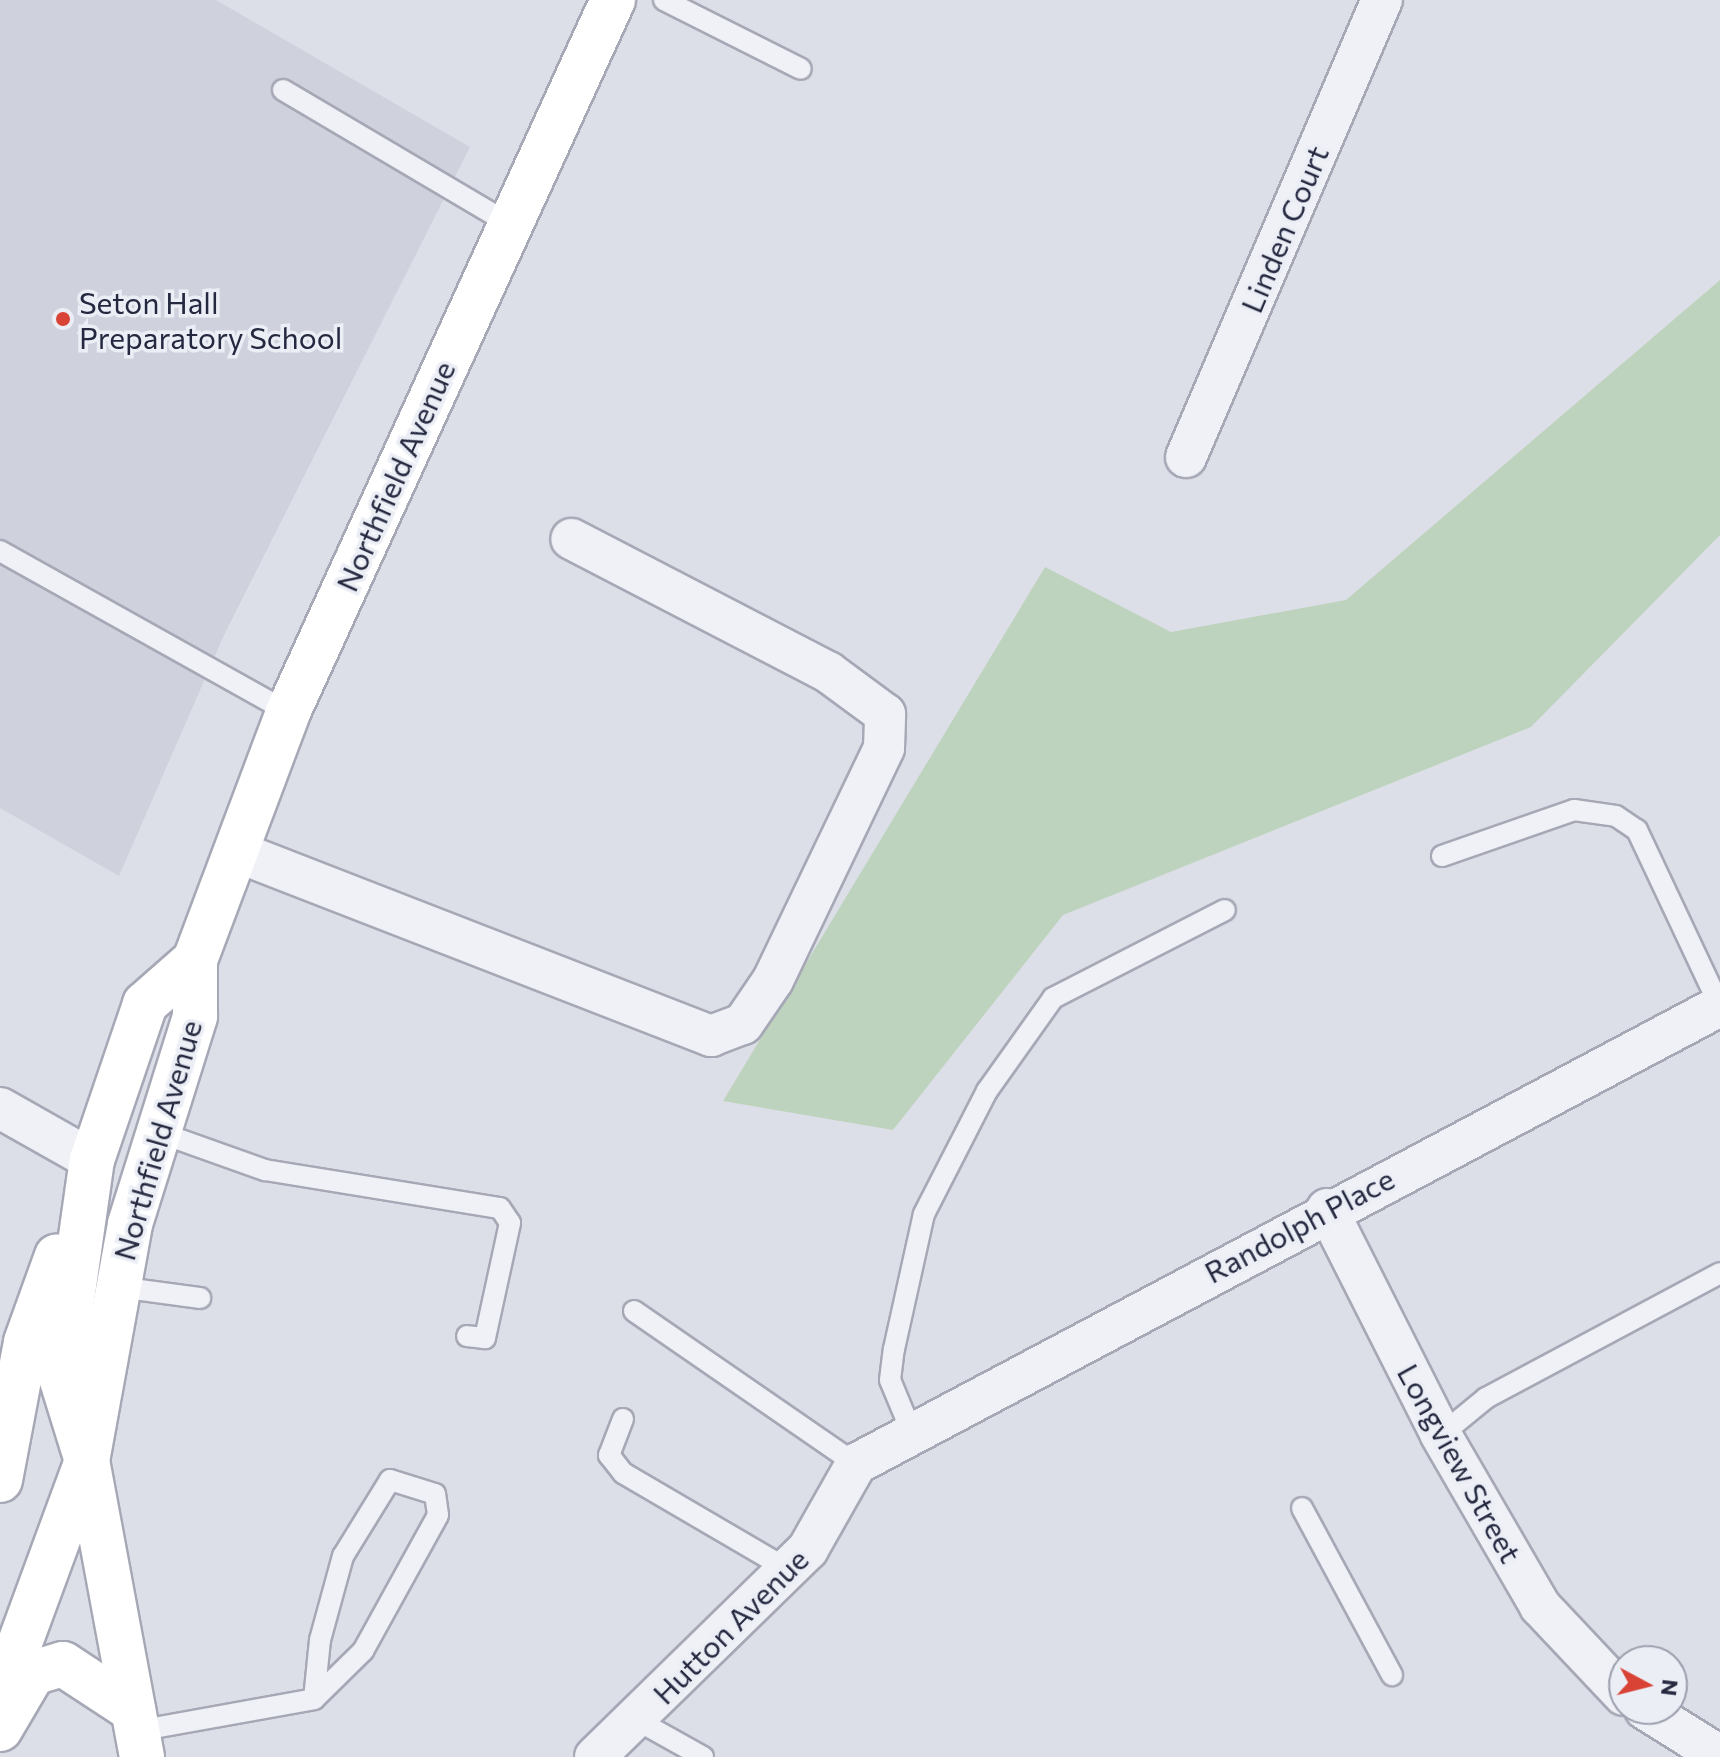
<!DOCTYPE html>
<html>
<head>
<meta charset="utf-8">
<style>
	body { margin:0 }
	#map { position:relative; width:1720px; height:1757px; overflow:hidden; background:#dddfe8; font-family:Commissioner,sans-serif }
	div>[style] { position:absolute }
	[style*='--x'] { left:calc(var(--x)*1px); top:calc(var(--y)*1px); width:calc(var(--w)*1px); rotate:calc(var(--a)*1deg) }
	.built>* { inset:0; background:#cfd1dd }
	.green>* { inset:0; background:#bed3bd }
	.roads { filter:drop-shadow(2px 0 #a6a8b6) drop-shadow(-2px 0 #a6a8b6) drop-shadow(0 2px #a6a8b6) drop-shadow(0 -2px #a6a8b6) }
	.service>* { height:20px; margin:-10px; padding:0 10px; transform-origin:10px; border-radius:10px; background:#f0f1f6 }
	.minor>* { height:40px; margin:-20px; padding:0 20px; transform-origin:20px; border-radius:20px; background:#f0f1f6 }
	.primary>* { height:44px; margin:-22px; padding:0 22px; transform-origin:22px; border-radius:22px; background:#fff }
	.dots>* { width:22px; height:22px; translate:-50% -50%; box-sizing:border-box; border:4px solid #eceef6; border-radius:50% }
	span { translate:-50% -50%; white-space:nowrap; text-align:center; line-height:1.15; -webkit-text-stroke:7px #eceef6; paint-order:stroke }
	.street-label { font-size:30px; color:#252940 }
	.poi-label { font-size:30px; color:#252940 }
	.left { translate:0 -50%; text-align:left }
	.north { position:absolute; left:1608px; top:1645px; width:80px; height:80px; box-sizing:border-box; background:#eceef6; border:2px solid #9c9fad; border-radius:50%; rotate:97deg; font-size:22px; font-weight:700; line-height:32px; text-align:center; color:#252940 }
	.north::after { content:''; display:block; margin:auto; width:28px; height:36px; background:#d84336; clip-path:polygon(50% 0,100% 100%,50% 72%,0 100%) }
</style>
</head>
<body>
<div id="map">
	<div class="built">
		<i style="clip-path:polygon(0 0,216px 0,470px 147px,225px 633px,119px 876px,0 808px)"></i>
	</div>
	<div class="green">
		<i style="clip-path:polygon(1720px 280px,1720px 535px,1531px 727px,1063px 915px,893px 1130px,723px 1101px,1045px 567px,1171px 632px,1346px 600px)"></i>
	</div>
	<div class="roads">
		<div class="service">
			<i style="--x:664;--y:0;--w:153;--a:26.7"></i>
			<i style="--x:283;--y:90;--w:264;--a:30.6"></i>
			<i style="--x:0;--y:551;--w:330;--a:29.2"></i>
			<i style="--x:1442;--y:856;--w:140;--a:-19.2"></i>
			<i style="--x:1574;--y:810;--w:42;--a:8.1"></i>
			<i style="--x:1616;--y:816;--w:25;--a:34"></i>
			<i style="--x:1637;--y:830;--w:195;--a:64.8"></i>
			<i style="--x:158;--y:1132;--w:114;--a:19.6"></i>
			<i style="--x:265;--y:1170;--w:238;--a:9.2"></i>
			<i style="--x:500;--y:1208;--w:18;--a:56"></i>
			<i style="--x:510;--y:1223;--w:118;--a:102.3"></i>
			<i style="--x:485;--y:1338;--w:18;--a:-174"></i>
			<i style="--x:118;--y:1287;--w:83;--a:7.6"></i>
			<i style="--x:634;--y:1311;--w:270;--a:34.6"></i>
			<i style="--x:623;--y:1419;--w:39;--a:111"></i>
			<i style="--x:609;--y:1455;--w:23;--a:52"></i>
			<i style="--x:623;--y:1473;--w:186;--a:30.3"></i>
			<i style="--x:912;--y:1433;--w:57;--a:-112.5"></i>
			<i style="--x:890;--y:1380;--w:31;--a:-83"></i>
			<i style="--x:894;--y:1349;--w:138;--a:-77.5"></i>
			<i style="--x:924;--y:1214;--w:138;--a:-62.9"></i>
			<i style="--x:987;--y:1091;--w:114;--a:-54.6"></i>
			<i style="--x:1053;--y:998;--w:193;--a:-27.1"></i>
			<i style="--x:1441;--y:1435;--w:58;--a:-39.4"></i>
			<i style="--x:1486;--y:1398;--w:265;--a:-28.1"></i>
			<i style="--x:1302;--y:1508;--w:190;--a:61.7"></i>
			<i style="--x:635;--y:1719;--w:78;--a:29.2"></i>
			<i style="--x:137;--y:1731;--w:180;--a:-10.2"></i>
			<i style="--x:314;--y:1699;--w:69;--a:-44.4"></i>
			<i style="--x:363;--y:1651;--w:155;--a:-61.1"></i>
			<i style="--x:438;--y:1515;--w:21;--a:-98"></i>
			<i style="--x:435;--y:1494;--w:47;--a:-162.7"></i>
			<i style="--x:390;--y:1480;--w:89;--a:121.7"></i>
			<i style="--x:343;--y:1556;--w:87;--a:105.3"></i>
			<i style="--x:320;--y:1640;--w:59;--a:95.8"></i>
		</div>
		<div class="minor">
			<i style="--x:1186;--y:457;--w:497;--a:-66.8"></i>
			<i style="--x:235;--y:851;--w:511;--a:21.24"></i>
			<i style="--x:711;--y:1036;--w:34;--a:-21"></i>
			<i style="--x:743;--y:1024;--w:53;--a:-55.7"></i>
			<i style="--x:773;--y:980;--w:257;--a:-64.4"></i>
			<i style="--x:884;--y:748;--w:34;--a:-88"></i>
			<i style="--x:885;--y:714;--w:71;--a:-143.6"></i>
			<i style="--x:828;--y:672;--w:289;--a:-152.6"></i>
			<i style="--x:0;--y:1108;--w:106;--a:29.5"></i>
			<i style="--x:1327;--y:1209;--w:253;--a:63.2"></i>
			<i style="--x:1441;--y:1435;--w:198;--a:59.9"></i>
			<i style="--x:1540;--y:1606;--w:122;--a:46.7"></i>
			<i style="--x:1645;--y:1709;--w:89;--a:32.1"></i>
			<i style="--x:595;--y:1757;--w:298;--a:-44.3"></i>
			<i style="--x:808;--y:1549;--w:98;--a:-60.5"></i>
			<i style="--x:856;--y:1464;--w:978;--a:-27.93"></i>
		</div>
		<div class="primary">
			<i style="--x:0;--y:1480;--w:140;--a:-79.3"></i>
			<i style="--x:26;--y:1342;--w:91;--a:-70.2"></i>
			<i style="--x:0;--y:1697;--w:252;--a:-69.8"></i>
			<i style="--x:87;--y:1461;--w:241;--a:-79.7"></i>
			<i style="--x:130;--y:1224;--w:218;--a:-72.6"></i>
			<i style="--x:195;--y:1016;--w:56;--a:-90"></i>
			<i style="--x:195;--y:960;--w:265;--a:-69.4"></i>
			<i style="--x:288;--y:712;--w:783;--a:-65.47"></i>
			<i style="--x:0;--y:1729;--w:65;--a:-59.5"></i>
			<i style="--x:33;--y:1673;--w:31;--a:-17"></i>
			<i style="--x:63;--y:1664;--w:84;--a:33.3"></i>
			<i style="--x:142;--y:1757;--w:301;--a:-100.5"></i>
			<i style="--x:87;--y:1461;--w:88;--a:-107.2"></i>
			<i style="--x:61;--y:1377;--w:219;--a:-81.9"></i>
			<i style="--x:92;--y:1160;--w:165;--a:-71.2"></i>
			<i style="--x:145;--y:1004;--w:67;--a:-41.3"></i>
		</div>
	</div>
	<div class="dots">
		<i style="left:63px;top:319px;background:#d84336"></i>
	</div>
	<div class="street-label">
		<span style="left:1284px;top:229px;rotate:-67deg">Linden Court</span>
		<span style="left:395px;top:476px;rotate:-66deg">Northfield Avenue</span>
		<span style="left:157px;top:1140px;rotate:-74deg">Northfield Avenue</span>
		<span style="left:1299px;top:1225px;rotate:-28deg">Randolph Place</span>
		<span style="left:1460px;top:1463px;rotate:61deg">Longview Street</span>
		<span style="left:730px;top:1626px;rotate:-45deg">Hutton Avenue</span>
	</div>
	<div class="poi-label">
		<span class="left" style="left:79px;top:319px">Seton Hall<br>Preparatory School</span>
	</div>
	<div class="north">N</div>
</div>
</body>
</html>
